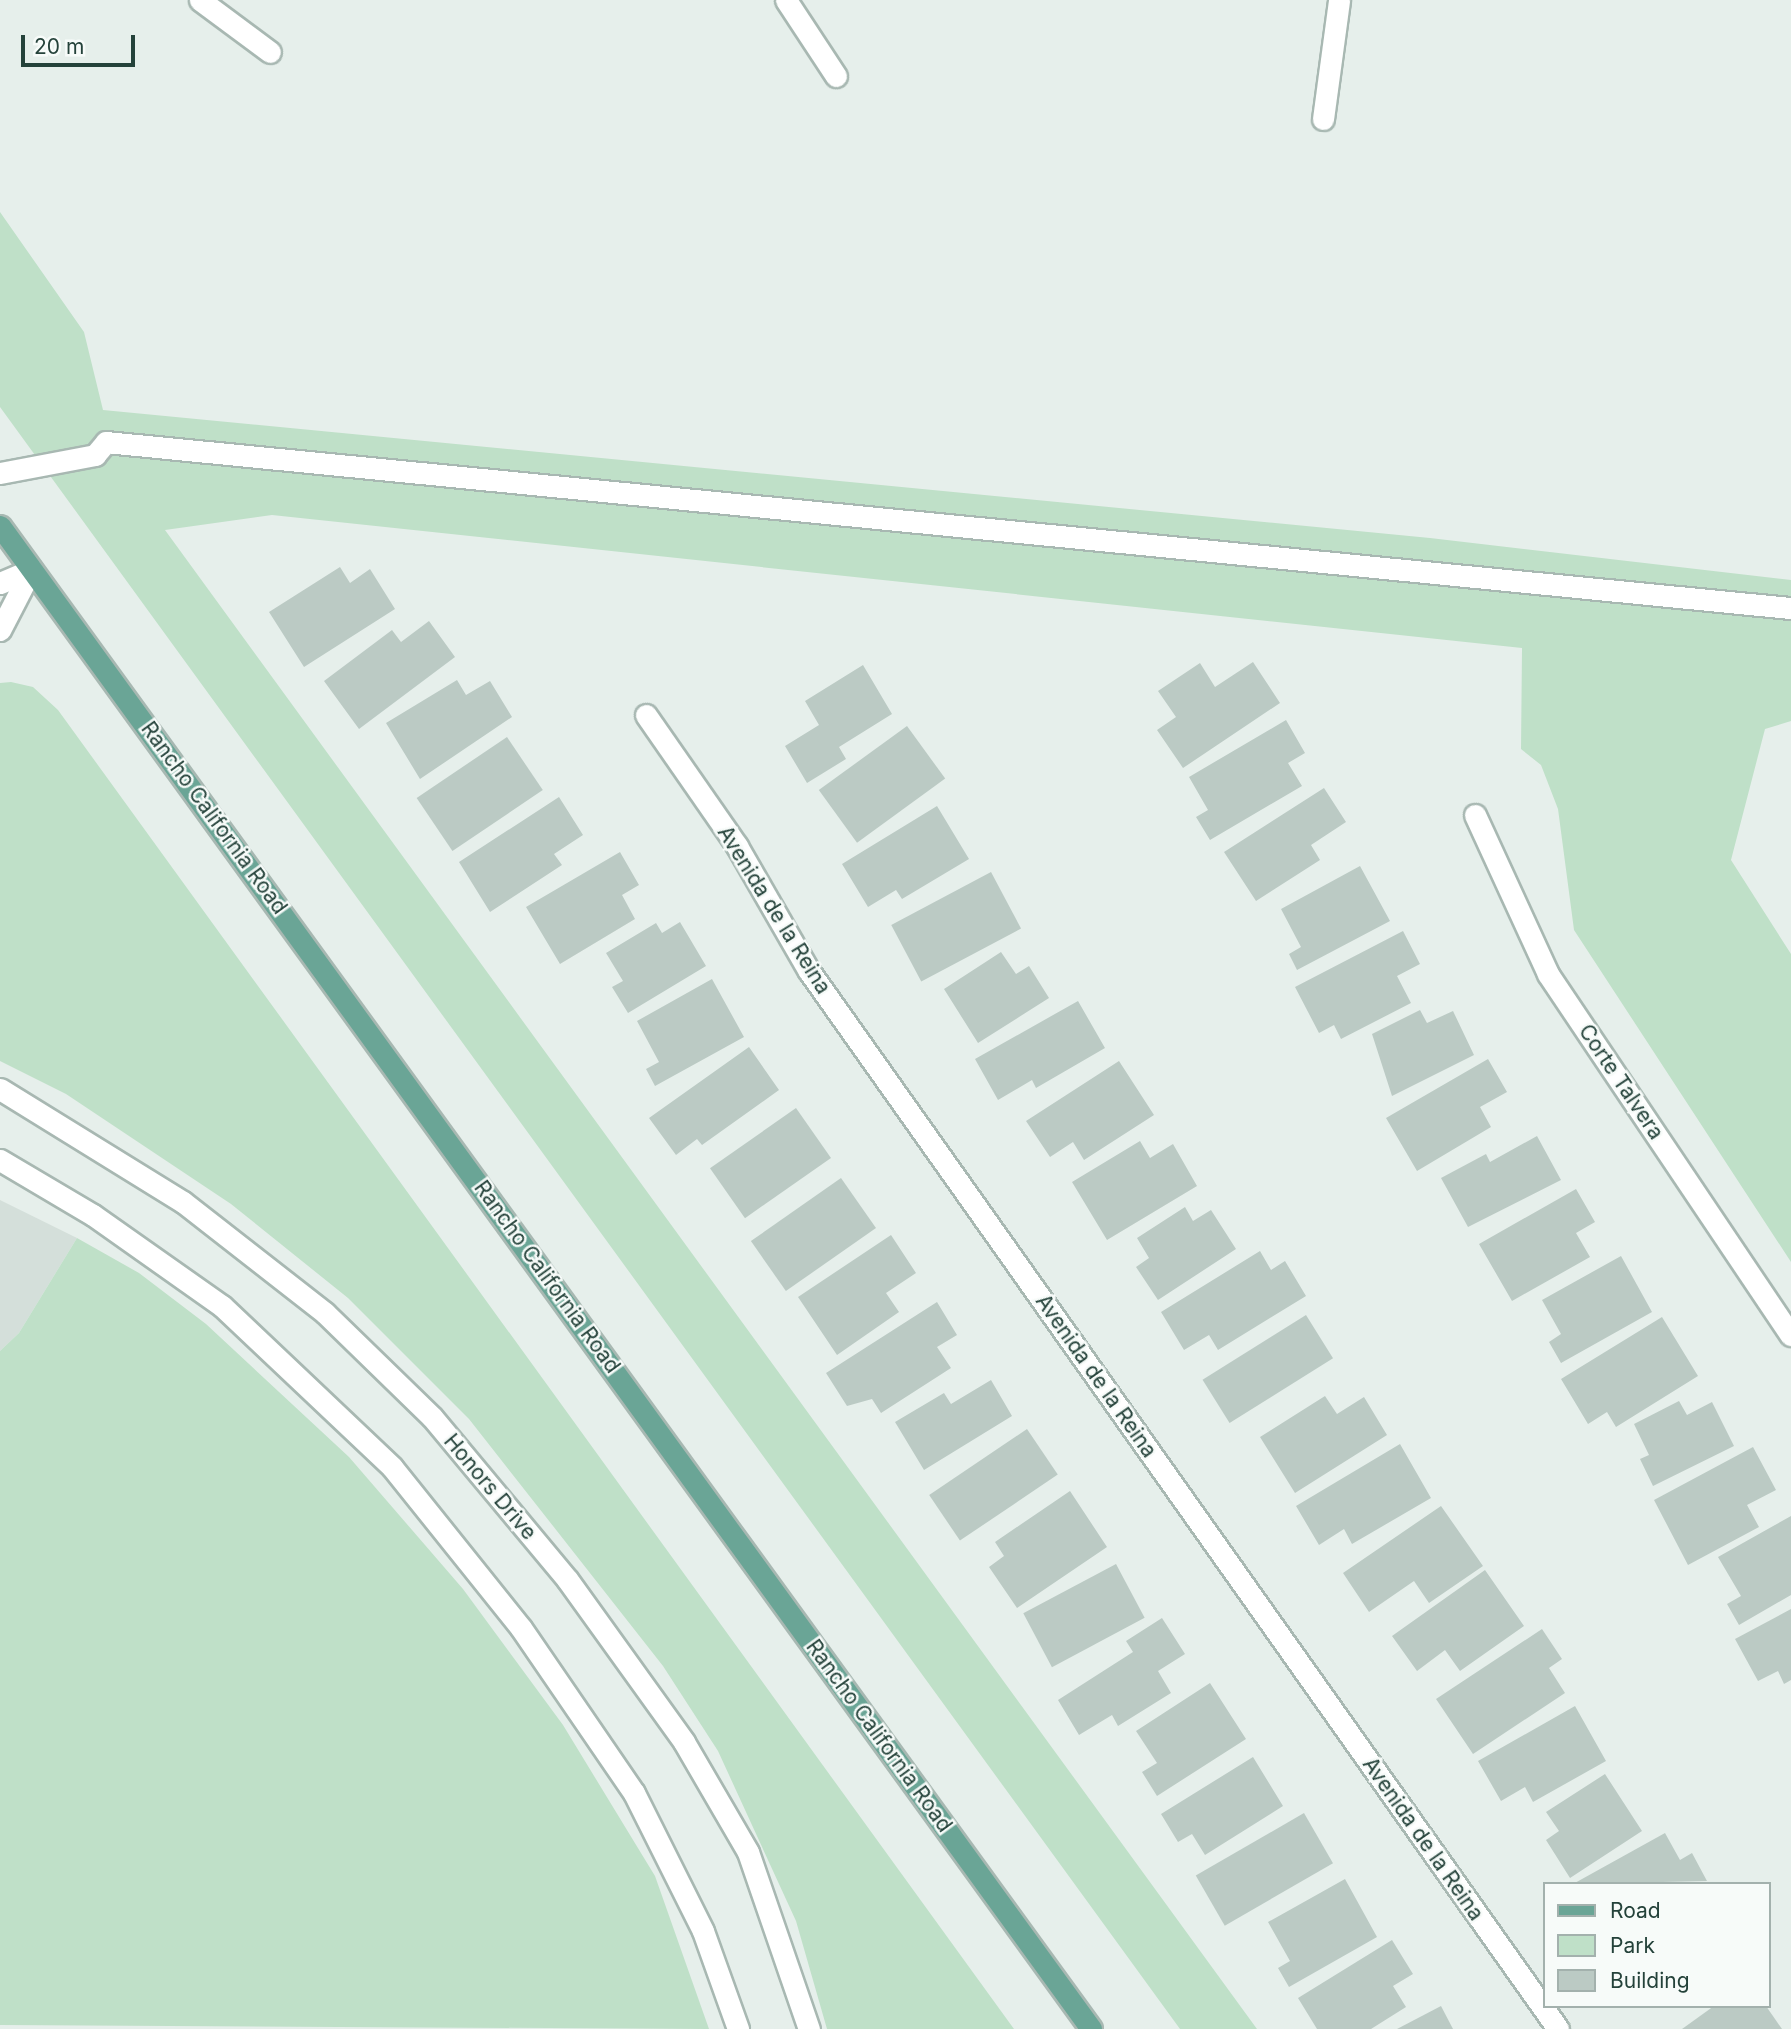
<!DOCTYPE html>
<html>
<head>
<meta charset="utf-8">
<style>
	body { margin:0 }
	#map { position:relative; width:1791px; height:2029px; overflow:hidden; background:#e6efeb; font-family:Inter,sans-serif }
	div>[style] { position:absolute }
	[style*='--x'] { left:calc(var(--x)*1px); top:calc(var(--y)*1px); width:calc(var(--w)*1px); rotate:calc(var(--a)*1deg) }
	.built>* { inset:0; background:#d4dfda }
	.green>* { inset:0; background:#bfe0c8 }
	.building>* { inset:0; background:#bbcac4; transform-origin:0 0 }
	.roads { filter:drop-shadow(2px 0 #a8b8b2) drop-shadow(-2px 0 #a8b8b2) drop-shadow(0 2px #a8b8b2) drop-shadow(0 -2px #a8b8b2) }
	.minor>* { height:21px; margin:-10.5px; padding:0 10.5px; transform-origin:10.5px; border-radius:10.5px; background:#fff }
	.major>* { height:21px; margin:-10.5px; padding:0 10.5px; transform-origin:10.5px; border-radius:10.5px; background:#6aa596 }
	span { translate:-50% -50%; white-space:nowrap; text-align:center; line-height:1.15; -webkit-text-stroke:5px #f7fbf9; paint-order:stroke }
	.street-label { font-size:21px; color:#24423a }
	.legend { position:absolute; left:1543px; top:1882px; width:228px; height:126px; box-sizing:border-box; background:#f7fbf9; border:2px solid #a3b1ad; margin:0; padding:9px 12px; list-style:none; font-size:21px; color:#24423a }
	.legend li { display:flex; align-items:center; gap:14px; height:35px }
	.legend b { width:35px; border:2px solid #a3b1ad }
	.scale { position:absolute; left:21px; top:35px; width:114px; height:32px; box-sizing:border-box; border:4px solid #24423a; border-top:0; padding-left:9px; font-size:21px; line-height:24px; white-space:nowrap; color:#24423a; -webkit-text-stroke:5px #f7fbf9; paint-order:stroke }
</style>
</head>
<body>
<div id="map">
	<div class="built">
		<i style="clip-path:polygon(0 1200px,77px 1238px,19px 1333px,0 1351px)"></i>
	</div>
	<div class="green">
		<i style="clip-path:polygon(0 212px,84px 332px,103px 410px,1430px 538px,1791px 580px,1791px 721px,1765px 729px,1731px 860px,1791px 954px,1791px 1262px,1574px 930px,1558px 809px,1541px 765px,1521px 749px,1522px 648px,272px 515px,165px 530px,1257px 2029px,1180px 2029px,0 407px)"></i>
		<i style="clip-path:polygon(11px 682px,33px 687px,58px 710px,1014px 2029px,827px 2029px,796px 1921px,718px 1751px,663px 1666px,469px 1419px,348px 1298px,231px 1204px,66px 1094px,0 1061px,0 683px)"></i>
		<i style="clip-path:polygon(77px 1238px,139px 1273px,206px 1324px,349px 1457px,463px 1589px,563px 1725px,655px 1876px,709px 2029px,0 2025px,0 1351px,19px 1333px)"></i>
	</div>
	<div class="building">
		<i style="clip-path:polygon(340px 567px,350px 583px,370px 569px,395px 609px,304px 667px,269px 612px)"></i>
		<i style="clip-path:polygon(429px 621px,455px 657px,359px 729px,324px 681px,392px 630px,401px 642px)"></i>
		<i style="clip-path:polygon(1253px 662px,1280px 703px,1183px 768px,1157px 730px,1176px 717px,1158px 691px,1200px 663px,1215px 687px)"></i>
		<i style="clip-path:polygon(863px 665px,892px 714px,839px 747px,846px 759px,807px 783px,785px 746px,819px 725px,805px 701px)"></i>
		<i style="clip-path:polygon(457px 680px,466px 695px,490px 681px,512px 717px,420px 779px,386px 723px)"></i>
		<i style="clip-path:polygon(1286px 720px,1305px 753px,1288px 763px,1302px 786px,1210px 840px,1196px 817px,1208px 810px,1189px 777px)"></i>
		<i style="left:907px;top:726px;width:65px;height:109px;rotate:54deg"></i>
		<i style="left:507px;top:737px;width:64px;height:109px;rotate:56deg"></i>
		<i style="clip-path:polygon(1324px 788px,1346px 822px,1311px 845px,1320px 860px,1256px 901px,1224px 852px)"></i>
		<i style="clip-path:polygon(559px 797px,583px 835px,554px 854px,562px 865px,490px 912px,459px 862px)"></i>
		<i style="clip-path:polygon(937px 806px,969px 859px,902px 899px,896px 890px,868px 907px,842px 864px)"></i>
		<i style="clip-path:polygon(620px 852px,639px 885px,622px 895px,635px 919px,560px 964px,526px 907px)"></i>
		<i style="clip-path:polygon(1360px 866px,1390px 921px,1297px 970px,1289px 954px,1301px 947px,1281px 909px)"></i>
		<i style="left:991px;top:872px;width:64px;height:113px;rotate:62deg"></i>
		<i style="clip-path:polygon(680px 922px,706px 966px,628px 1013px,612px 987px,623px 981px,606px 953px,656px 923px,662px 933px)"></i>
		<i style="clip-path:polygon(1403px 931px,1420px 964px,1397px 976px,1411px 1003px,1341px 1039px,1334px 1025px,1319px 1033px,1295px 987px)"></i>
		<i style="clip-path:polygon(1001px 952px,1016px 974px,1029px 966px,1049px 998px,978px 1043px,944px 989px)"></i>
		<i style="clip-path:polygon(712px 979px,744px 1037px,655px 1086px,646px 1069px,659px 1062px,637px 1021px)"></i>
		<i style="clip-path:polygon(1078px 1001px,1105px 1048px,1036px 1088px,1032px 1080px,998px 1100px,975px 1059px)"></i>
		<i style="clip-path:polygon(1420px 1010px,1427px 1023px,1453px 1011px,1474px 1055px,1392px 1096px,1372px 1034px)"></i>
		<i style="clip-path:polygon(749px 1047px,779px 1090px,702px 1145px,697px 1139px,676px 1155px,649px 1118px)"></i>
		<i style="clip-path:polygon(1488px 1059px,1507px 1092px,1480px 1107px,1491px 1127px,1417px 1171px,1386px 1118px)"></i>
		<i style="clip-path:polygon(1119px 1061px,1154px 1115px,1084px 1160px,1073px 1142px,1050px 1157px,1026px 1121px)"></i>
		<i style="left:796px;top:1108px;width:61px;height:105px;rotate:55deg"></i>
		<i style="clip-path:polygon(1537px 1136px,1561px 1180px,1468px 1227px,1441px 1178px,1486px 1154px,1490px 1162px)"></i>
		<i style="clip-path:polygon(1140px 1141px,1150px 1158px,1173px 1144px,1197px 1186px,1107px 1240px,1072px 1182px)"></i>
		<i style="left:841px;top:1178px;width:61px;height:110px;rotate:55deg"></i>
		<i style="clip-path:polygon(1576px 1189px,1595px 1222px,1576px 1233px,1590px 1257px,1512px 1301px,1479px 1244px)"></i>
		<i style="clip-path:polygon(1185px 1207px,1193px 1221px,1211px 1210px,1236px 1249px,1158px 1300px,1136px 1267px,1149px 1258px,1137px 1238px)"></i>
		<i style="clip-path:polygon(891px 1235px,916px 1273px,886px 1293px,899px 1312px,837px 1355px,798px 1297px)"></i>
		<i style="clip-path:polygon(1260px 1251px,1271px 1270px,1285px 1261px,1306px 1296px,1218px 1350px,1209px 1335px,1184px 1350px,1161px 1312px)"></i>
		<i style="clip-path:polygon(1621px 1256px,1652px 1312px,1561px 1363px,1549px 1342px,1561px 1334px,1542px 1300px)"></i>
		<i style="clip-path:polygon(937px 1302px,957px 1335px,937px 1347px,951px 1368px,881px 1413px,872px 1399px,847px 1406px,826px 1373px)"></i>
		<i style="left:1306px;top:1315px;width:51px;height:122px;rotate:58deg"></i>
		<i style="clip-path:polygon(1662px 1317px,1698px 1376px,1616px 1427px,1607px 1412px,1588px 1424px,1561px 1379px)"></i>
		<i style="clip-path:polygon(991px 1380px,1012px 1416px,924px 1470px,895px 1422px,944px 1393px,951px 1404px)"></i>
		<i style="clip-path:polygon(1325px 1396px,1337px 1414px,1364px 1397px,1387px 1435px,1295px 1493px,1260px 1437px)"></i>
		<i style="clip-path:polygon(1679px 1401px,1687px 1415px,1712px 1402px,1734px 1446px,1653px 1486px,1640px 1459px,1649px 1455px,1634px 1424px)"></i>
		<i style="left:1027px;top:1429px;width:55px;height:118px;rotate:56deg"></i>
		<i style="clip-path:polygon(1400px 1444px,1431px 1498px,1352px 1544px,1344px 1529px,1319px 1545px,1296px 1506px)"></i>
		<i style="clip-path:polygon(1753px 1447px,1776px 1490px,1747px 1505px,1759px 1527px,1688px 1565px,1654px 1500px)"></i>
		<i style="clip-path:polygon(1070px 1491px,1107px 1547px,1017px 1608px,989px 1567px,1004px 1556px,995px 1542px)"></i>
		<i style="clip-path:polygon(1441px 1506px,1483px 1566px,1429px 1603px,1414px 1581px,1369px 1612px,1343px 1573px)"></i>
		<i style="clip-path:polygon(1791px 1516px,1791px 1595px,1739px 1625px,1727px 1604px,1741px 1596px,1718px 1557px)"></i>
		<i style="left:1116px;top:1564px;width:61px;height:105px;rotate:62deg"></i>
		<i style="clip-path:polygon(1485px 1570px,1524px 1626px,1460px 1671px,1445px 1650px,1417px 1671px,1392px 1636px)"></i>
		<i style="clip-path:polygon(1791px 1609px,1791px 1680px,1784px 1684px,1778px 1671px,1758px 1681px,1735px 1639px)"></i>
		<i style="clip-path:polygon(1162px 1618px,1185px 1654px,1158px 1671px,1171px 1693px,1118px 1726px,1112px 1715px,1079px 1735px,1058px 1700px,1133px 1652px,1126px 1641px)"></i>
		<i style="clip-path:polygon(1542px 1629px,1562px 1659px,1549px 1668px,1565px 1693px,1473px 1754px,1436px 1699px)"></i>
		<i style="clip-path:polygon(1210px 1683px,1246px 1739px,1157px 1796px,1142px 1772px,1157px 1763px,1136px 1731px)"></i>
		<i style="clip-path:polygon(1575px 1706px,1606px 1761px,1533px 1802px,1525px 1787px,1501px 1801px,1478px 1761px)"></i>
		<i style="clip-path:polygon(1253px 1757px,1283px 1806px,1205px 1855px,1192px 1834px,1178px 1842px,1161px 1814px)"></i>
		<i style="clip-path:polygon(1605px 1774px,1642px 1831px,1570px 1878px,1546px 1840px,1559px 1831px,1546px 1812px)"></i>
		<i style="left:1304px;top:1813px;width:58px;height:125px;rotate:60deg"></i>
		<i style="clip-path:polygon(1665px 1833px,1680px 1860px,1692px 1853px,1707px 1881px,1573px 1884px)"></i>
		<i style="clip-path:polygon(1345px 1879px,1377px 1937px,1289px 1987px,1278px 1968px,1290px 1961px,1268px 1922px)"></i>
		<i style="clip-path:polygon(1392px 1940px,1413px 1974px,1393px 1986px,1406px 2007px,1371px 2029px,1317px 2029px,1298px 1998px)"></i>
		<i style="clip-path:polygon(1441px 2006px,1453px 2029px,1397px 2029px)"></i>
		<i style="clip-path:polygon(1714px 2006px,1766px 2006px,1782px 2029px,1682px 2029px)"></i>
	</div>
	<div class="roads">
		<div class="minor">
			<i style="--x:200;--y:0;--w:87;--a:36.6"></i>
			<i style="--x:786;--y:0;--w:91;--a:56.7"></i>
			<i style="--x:1323;--y:119;--w:120;--a:-82.3"></i>
			<i style="--x:0;--y:473;--w:97;--a:-10.7"></i>
			<i style="--x:95;--y:455;--w:17;--a:-50"></i>
			<i style="--x:106;--y:442;--w:1693;--a:5.63"></i>
			<i style="--x:0;--y:583;--w:34;--a:-23"></i>
			<i style="--x:0;--y:630;--w:68;--a:-62.7"></i>
			<i style="--x:646;--y:715;--w:160;--a:55.2"></i>
			<i style="--x:737;--y:846;--w:144;--a:60.1"></i>
			<i style="--x:809;--y:971;--w:1296;--a:54.7"></i>
			<i style="--x:1475;--y:815;--w:175;--a:65.3"></i>
			<i style="--x:1548;--y:974;--w:435;--a:56.1"></i>
			<i style="--x:0;--y:1089;--w:215;--a:31.7"></i>
			<i style="--x:183;--y:1202;--w:180;--a:38"></i>
			<i style="--x:325;--y:1313;--w:149;--a:44.2"></i>
			<i style="--x:432;--y:1417;--w:211;--a:50.2"></i>
			<i style="--x:567;--y:1579;--w:201;--a:54.3"></i>
			<i style="--x:684;--y:1742;--w:127;--a:59.8"></i>
			<i style="--x:748;--y:1852;--w:187;--a:71"></i>
			<i style="--x:0;--y:1160;--w:108;--a:30.6"></i>
			<i style="--x:93;--y:1215;--w:158;--a:35.2"></i>
			<i style="--x:222;--y:1306;--w:234;--a:43.4"></i>
			<i style="--x:392;--y:1467;--w:206;--a:51.3"></i>
			<i style="--x:521;--y:1628;--w:200;--a:55.6"></i>
			<i style="--x:634;--y:1793;--w:154;--a:63.4"></i>
			<i style="--x:703;--y:1931;--w:104;--a:70.3"></i>
		</div>
		<div class="major">
			<i style="--x:0;--y:526;--w:1857;--a:54.02"></i>
		</div>
	</div>
	<div class="street-label">
		<span style="left:214px;top:818px;rotate:54deg">Rancho California Road</span>
		<span style="left:774px;top:910px;rotate:58deg">Avenida de la Reina</span>
		<span style="left:1621px;top:1082px;rotate:56deg">Corte Talvera</span>
		<span style="left:547px;top:1277px;rotate:54deg">Rancho California Road</span>
		<span style="left:1096px;top:1376px;rotate:55deg">Avenida de la Reina</span>
		<span style="left:490px;top:1487px;rotate:50deg">Honors Drive</span>
		<span style="left:879px;top:1736px;rotate:54deg">Rancho California Road</span>
		<span style="left:1423px;top:1839px;rotate:55deg">Avenida de la Reina</span>
	</div>
	<ul class="legend">
	<li><b style="height:9px;background:#6aa596"></b>Road</li>
	<li><b style="height:19px;background:#bfe0c8"></b>Park</li>
	<li><b style="height:19px;background:#bbcac4"></b>Building</li>
	</ul>
	<div class="scale">20 m</div>
</div>
</body>
</html>
